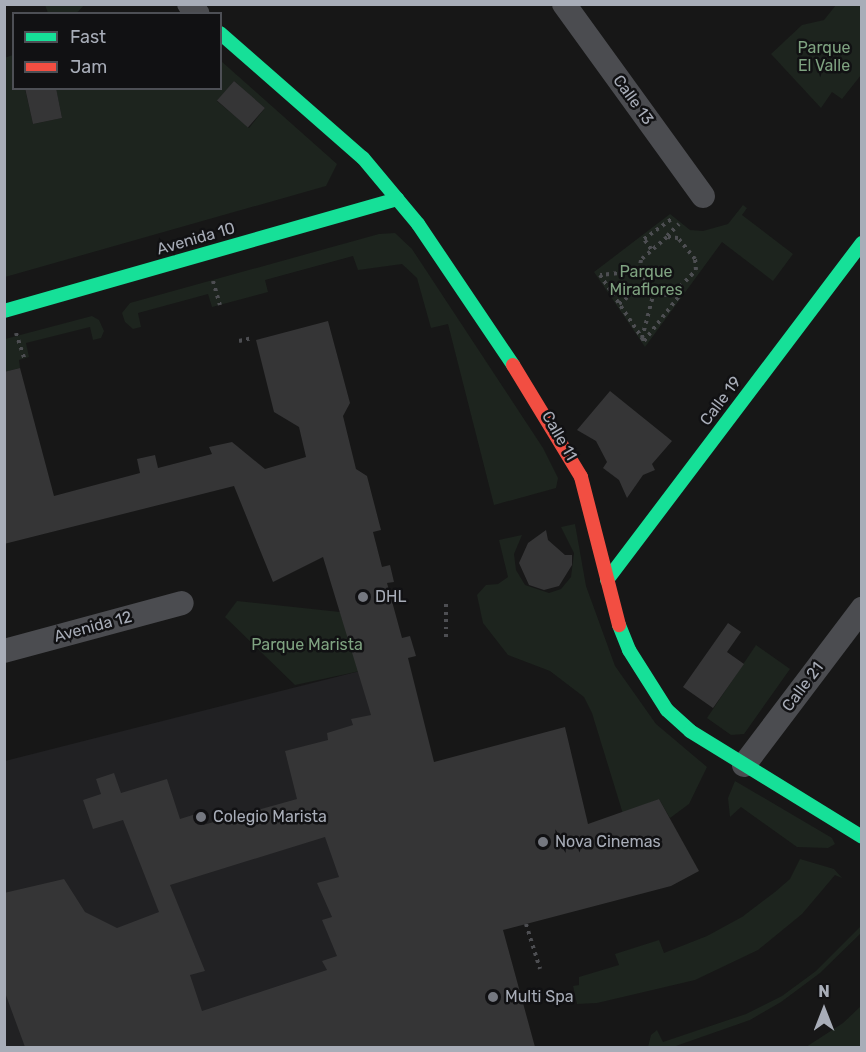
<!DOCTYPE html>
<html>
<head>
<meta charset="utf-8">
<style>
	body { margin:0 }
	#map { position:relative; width:866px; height:1052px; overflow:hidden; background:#171717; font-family:Rubik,sans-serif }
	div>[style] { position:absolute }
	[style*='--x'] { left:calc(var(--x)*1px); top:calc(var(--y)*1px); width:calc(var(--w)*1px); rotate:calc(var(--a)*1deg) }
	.built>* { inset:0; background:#212123 }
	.green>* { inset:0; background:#1d241e }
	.building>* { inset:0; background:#353536; transform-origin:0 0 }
	.path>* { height:4px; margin-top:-2px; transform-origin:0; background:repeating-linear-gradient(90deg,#4d4e52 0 3px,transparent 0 7.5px) }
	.street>* { height:24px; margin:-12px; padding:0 12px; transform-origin:12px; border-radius:12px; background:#4b4c50 }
	.fast>* { height:14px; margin:-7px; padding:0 7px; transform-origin:7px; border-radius:7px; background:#16e098 }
	.jam>* { height:14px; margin:-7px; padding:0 7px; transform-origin:7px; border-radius:7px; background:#f24e42 }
	.dots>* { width:16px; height:16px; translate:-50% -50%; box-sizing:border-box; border:3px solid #111113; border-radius:50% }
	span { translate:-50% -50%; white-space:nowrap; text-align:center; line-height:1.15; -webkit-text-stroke:5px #111113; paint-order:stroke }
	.park-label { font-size:16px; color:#7fa381 }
	.street-label { font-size:16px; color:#a8adb8 }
	.poi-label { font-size:16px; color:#a8adb8 }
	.left { translate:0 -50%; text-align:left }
	.frame { position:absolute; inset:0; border:6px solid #a8adb8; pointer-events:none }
	.legend { position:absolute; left:12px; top:12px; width:210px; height:78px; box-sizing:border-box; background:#111113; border:2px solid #4d4f55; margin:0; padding:8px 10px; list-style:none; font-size:18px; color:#a8adb8 }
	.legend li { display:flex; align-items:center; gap:12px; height:30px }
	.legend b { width:30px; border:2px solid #4d4f55 }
	.north { position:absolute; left:794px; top:980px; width:60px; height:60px; -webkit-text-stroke:4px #111113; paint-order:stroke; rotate:0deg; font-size:16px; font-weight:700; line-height:24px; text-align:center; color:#a8adb8 }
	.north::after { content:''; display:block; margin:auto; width:21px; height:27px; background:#a8adb8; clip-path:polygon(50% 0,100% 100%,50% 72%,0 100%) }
</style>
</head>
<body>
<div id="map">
	<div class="built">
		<i style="clip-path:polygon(360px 671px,462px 1047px,5px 1048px,5px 761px)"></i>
	</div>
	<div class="green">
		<i style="clip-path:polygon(45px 5px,45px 4px,84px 5px,76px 14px,48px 13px)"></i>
		<i style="clip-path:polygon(836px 5px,861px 5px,861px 75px,842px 99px,832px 92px,821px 108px,771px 54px,802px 25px,824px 20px)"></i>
		<i style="clip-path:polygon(evenodd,13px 55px,14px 88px,25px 89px,33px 124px,62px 118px,56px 89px,220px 88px,221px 61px,337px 164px,326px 186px,5px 277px,4px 58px,13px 55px,234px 81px,265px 108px,249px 128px,217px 101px,234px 81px)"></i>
		<i style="clip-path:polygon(743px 205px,747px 208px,742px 215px,793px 254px,773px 281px,722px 242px,645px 347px,594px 272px,670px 214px,690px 230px,703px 231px,728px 224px)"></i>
		<i style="clip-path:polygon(395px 233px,412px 249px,543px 448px,558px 478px,556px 488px,494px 505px,448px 324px,431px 328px,417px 278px,402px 264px,358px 270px,353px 256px,265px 280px,268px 292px,212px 307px,208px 294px,138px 313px,141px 327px,133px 329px,125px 322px,122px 313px,130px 303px,379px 234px)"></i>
		<i style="clip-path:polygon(92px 316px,99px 320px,104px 331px,101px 338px,93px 340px,90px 327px,26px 343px,29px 357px,19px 360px,20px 368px,5px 372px,5px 339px)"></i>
		<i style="clip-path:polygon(575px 524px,586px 586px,615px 666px,656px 724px,707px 767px,689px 804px,670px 818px,659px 799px,623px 814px,592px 713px,584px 697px,550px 671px,508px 655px,483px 623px,477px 595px,486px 585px,498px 584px,508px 577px,499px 540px,522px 535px,514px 554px,516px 570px,525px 585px,549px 593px,561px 589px,571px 577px,574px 553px,561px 527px)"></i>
		<i style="clip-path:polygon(237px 601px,340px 612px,360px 671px,295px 685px,225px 617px)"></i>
		<i style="clip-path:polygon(756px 645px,790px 669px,744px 734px,731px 735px,707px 718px)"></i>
		<i style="clip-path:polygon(735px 781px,832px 838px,835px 844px,828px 848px,797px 847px,741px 807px,730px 817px,728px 798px)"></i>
		<i style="clip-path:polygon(800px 859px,834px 869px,842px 878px,835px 875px,802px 914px,758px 950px,695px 980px,597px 1003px,577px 1004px,573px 986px,579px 985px,579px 977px,619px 965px,615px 954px,659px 940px,664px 953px,707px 936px,742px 917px,775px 892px,790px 879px)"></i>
		<i style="clip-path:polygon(861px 926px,861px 933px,820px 973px,781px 1002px,750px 1020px,673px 1047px,648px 1047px,651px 1035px,657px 1030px,663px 1042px,746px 1014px,782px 996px,816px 971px)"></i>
		<i style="clip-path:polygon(861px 1006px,861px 1047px,806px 1047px,843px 1023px)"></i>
	</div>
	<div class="building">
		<i style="left:234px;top:81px;width:41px;height:26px;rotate:41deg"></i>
		<i style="clip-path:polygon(25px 88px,56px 88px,62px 118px,33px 124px)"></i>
		<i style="clip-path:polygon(evenodd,328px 321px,350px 403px,343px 416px,356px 469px,367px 476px,381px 530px,373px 532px,382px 567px,390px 565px,394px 582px,387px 583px,402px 638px,410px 636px,416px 656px,408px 658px,434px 762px,565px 727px,588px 824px,659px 799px,699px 871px,671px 886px,503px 930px,535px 1047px,25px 1047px,4px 990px,4px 893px,64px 879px,85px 912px,117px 928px,159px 912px,123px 820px,93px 829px,83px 800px,101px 794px,96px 779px,114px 773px,121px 793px,167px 779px,180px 819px,199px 813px,203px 825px,297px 799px,285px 751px,328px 740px,327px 733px,353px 725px,351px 719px,371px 715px,323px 557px,273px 582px,234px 486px,4px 544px,4px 372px,20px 368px,54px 496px,140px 473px,137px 459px,155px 455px,158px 468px,212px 454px,209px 447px,232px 442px,265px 469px,306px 457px,299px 427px,274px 412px,256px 340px,328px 321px,325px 837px,339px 877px,317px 883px,332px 917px,322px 920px,337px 956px,322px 961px,327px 970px,202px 1011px,190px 975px,205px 971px,170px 885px,325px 837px)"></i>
		<i style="clip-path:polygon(610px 391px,672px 441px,652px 464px,655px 470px,643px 475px,627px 498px,619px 480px,603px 468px,607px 462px,596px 441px,577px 430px)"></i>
		<i style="clip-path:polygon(546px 530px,548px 540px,565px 555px,572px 555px,572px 565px,559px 586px,544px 590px,529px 585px,519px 563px,528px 543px)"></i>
		<i style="clip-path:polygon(728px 623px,741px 632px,727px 652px,744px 664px,713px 708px,683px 687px)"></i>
	</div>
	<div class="path">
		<i style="--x:667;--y:236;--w:17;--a:-45"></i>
		<i style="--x:651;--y:249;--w:12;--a:-125"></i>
		<i style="--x:644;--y:239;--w:36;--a:-36"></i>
		<i style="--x:639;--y:271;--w:26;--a:54"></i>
		<i style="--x:654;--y:292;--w:10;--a:17"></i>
		<i style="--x:664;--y:295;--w:11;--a:-15"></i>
		<i style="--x:675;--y:292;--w:30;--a:-46"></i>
		<i style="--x:696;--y:270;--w:11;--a:-95"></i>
		<i style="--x:695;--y:259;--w:27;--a:-129"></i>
		<i style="--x:678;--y:238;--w:11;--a:-175"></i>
		<i style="--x:667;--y:237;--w:35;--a:139"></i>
		<i style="--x:641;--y:260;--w:11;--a:100"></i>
		<i style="--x:639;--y:271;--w:39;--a:174"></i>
		<i style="--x:600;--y:275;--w:76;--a:56.3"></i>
		<i style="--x:642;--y:338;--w:48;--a:-75.4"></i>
		<i style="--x:213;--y:281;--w:25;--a:74"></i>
		<i style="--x:619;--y:304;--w:35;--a:-39"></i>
		<i style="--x:16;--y:333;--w:26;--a:72"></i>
		<i style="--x:642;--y:338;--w:4;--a:56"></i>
		<i style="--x:644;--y:341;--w:57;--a:-52.1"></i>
		<i style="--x:679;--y:296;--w:6;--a:-135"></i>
		<i style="--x:239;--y:341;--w:13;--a:-13"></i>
		<i style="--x:446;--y:637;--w:37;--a:-90"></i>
		<i style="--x:526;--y:924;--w:47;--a:72.7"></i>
	</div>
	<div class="street">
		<i style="--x:189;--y:4;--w:13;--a:48"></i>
		<i style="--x:564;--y:4;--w:237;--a:54.1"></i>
		<i style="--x:4;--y:651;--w:184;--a:-15.1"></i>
		<i style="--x:744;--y:765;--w:196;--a:-52.9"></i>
	</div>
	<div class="fast">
		<i style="--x:220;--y:33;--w:190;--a:41.2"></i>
		<i style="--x:363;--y:158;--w:86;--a:50.2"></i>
		<i style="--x:418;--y:224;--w:170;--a:56"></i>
		<i style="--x:4;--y:311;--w:409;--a:-15.9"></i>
		<i style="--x:607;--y:580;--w:423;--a:-52.9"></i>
		<i style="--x:619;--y:625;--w:27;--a:68"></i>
		<i style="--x:629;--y:650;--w:71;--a:57.7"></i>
		<i style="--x:667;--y:710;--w:31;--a:42"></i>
		<i style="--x:690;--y:731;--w:202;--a:31.6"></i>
	</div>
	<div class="jam">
		<i style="--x:513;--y:365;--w:131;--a:58.7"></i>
		<i style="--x:581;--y:477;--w:153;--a:75.6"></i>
	</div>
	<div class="dots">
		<i style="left:363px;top:597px;background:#757880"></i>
		<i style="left:201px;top:817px;background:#757880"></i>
		<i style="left:543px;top:842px;background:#757880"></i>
		<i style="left:493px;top:997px;background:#757880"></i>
	</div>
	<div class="park-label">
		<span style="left:824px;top:57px">Parque<br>El Valle</span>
		<span style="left:646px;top:281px">Parque<br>Miraflores</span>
		<span style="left:307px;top:645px">Parque Marista</span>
	</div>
	<div class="street-label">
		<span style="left:633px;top:100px;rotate:54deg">Calle 13</span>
		<span style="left:196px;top:239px;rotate:-16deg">Avenida 10</span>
		<span style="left:721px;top:401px;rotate:-53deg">Calle 19</span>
		<span style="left:559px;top:436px;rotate:60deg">Calle 11</span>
		<span style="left:93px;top:627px;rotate:-15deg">Avenida 12</span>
		<span style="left:803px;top:687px;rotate:-53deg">Calle 21</span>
	</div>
	<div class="poi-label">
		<span class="left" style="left:375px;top:597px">DHL</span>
		<span class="left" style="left:213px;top:817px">Colegio Marista</span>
		<span class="left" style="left:555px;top:842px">Nova Cinemas</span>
		<span class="left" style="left:505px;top:997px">Multi Spa</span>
	</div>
	<div class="frame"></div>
	<ul class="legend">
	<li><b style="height:8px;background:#16e098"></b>Fast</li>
	<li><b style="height:8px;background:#f24e42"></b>Jam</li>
	</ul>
	<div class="north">N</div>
</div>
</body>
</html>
